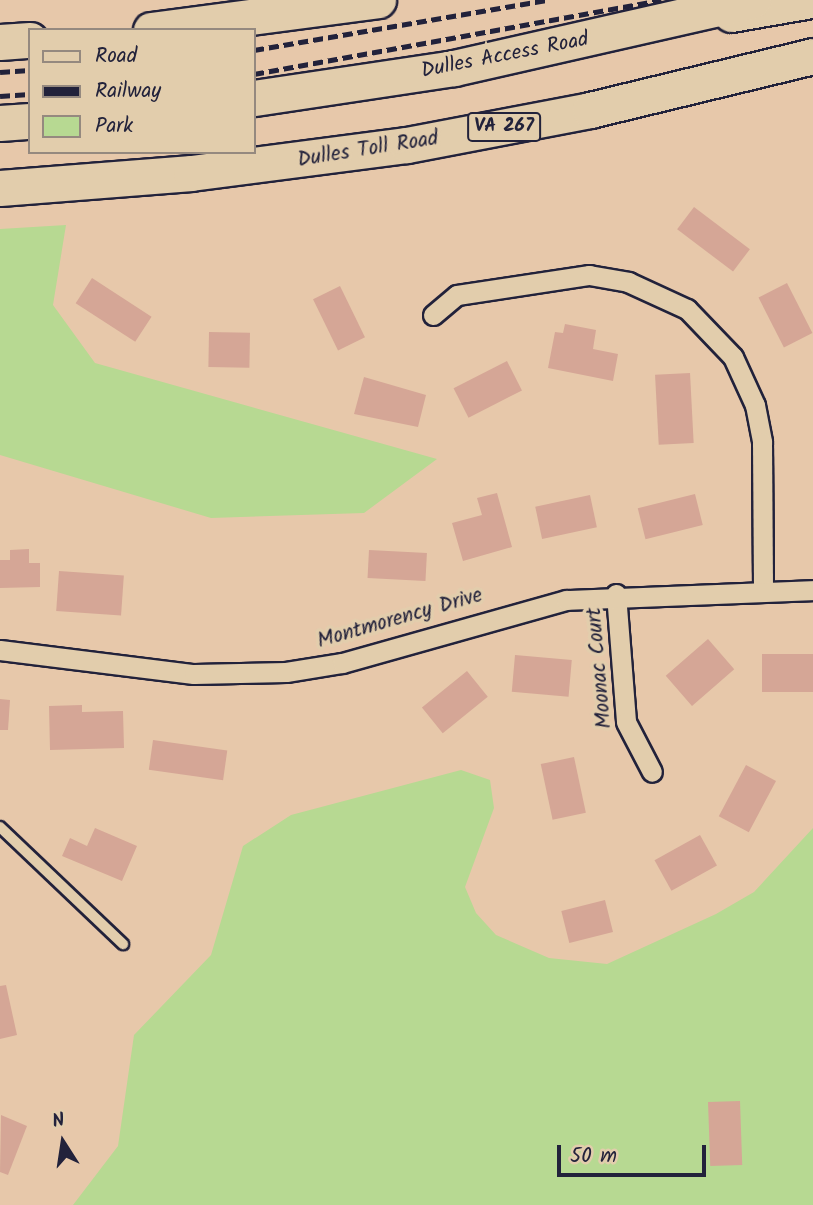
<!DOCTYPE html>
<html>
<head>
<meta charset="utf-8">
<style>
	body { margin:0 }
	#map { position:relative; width:813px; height:1205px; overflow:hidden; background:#e7c8aa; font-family:Kalam,sans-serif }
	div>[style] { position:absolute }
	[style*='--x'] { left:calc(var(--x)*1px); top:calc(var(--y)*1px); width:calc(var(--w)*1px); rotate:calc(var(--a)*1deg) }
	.green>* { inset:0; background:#b7d992 }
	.building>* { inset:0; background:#d5a696; transform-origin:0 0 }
	.roads { filter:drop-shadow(2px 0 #22223b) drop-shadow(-2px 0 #22223b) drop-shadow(0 2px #22223b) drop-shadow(0 -2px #22223b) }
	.service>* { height:10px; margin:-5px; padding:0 5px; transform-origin:5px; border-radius:5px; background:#e2cdac }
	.minor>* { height:19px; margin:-9.5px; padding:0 9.5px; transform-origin:9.5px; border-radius:9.5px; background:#e2cdac }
	.motorway>* { height:35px; margin:-17.5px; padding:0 17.5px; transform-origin:17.5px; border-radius:17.5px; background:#e2cdac }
	.rail>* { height:5px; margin-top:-2.5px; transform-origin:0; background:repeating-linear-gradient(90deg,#22223b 0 10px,transparent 0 15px) }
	span { translate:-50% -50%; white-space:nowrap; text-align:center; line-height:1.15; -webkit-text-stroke:7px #e2cdac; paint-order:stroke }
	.shield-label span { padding:2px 5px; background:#e2cdac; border:2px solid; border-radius:5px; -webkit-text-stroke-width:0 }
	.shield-label { font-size:19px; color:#22223b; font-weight:700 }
	.street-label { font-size:21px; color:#22223b }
	.legend { position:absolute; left:28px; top:28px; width:228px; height:126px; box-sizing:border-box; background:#e2cdac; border:2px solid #95897f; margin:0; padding:9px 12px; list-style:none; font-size:21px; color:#22223b }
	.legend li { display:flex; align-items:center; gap:14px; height:35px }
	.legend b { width:35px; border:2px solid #95897f }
	.north { position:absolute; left:28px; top:1107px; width:70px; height:70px; -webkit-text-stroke:5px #e2cdac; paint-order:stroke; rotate:348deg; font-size:19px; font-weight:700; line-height:28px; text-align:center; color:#22223b }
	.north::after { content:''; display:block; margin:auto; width:24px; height:32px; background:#22223b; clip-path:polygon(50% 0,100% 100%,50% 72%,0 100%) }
	.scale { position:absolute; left:557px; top:1145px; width:149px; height:32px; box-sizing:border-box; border:4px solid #22223b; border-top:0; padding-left:9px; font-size:21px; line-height:24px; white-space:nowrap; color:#22223b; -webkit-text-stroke:5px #e2cdac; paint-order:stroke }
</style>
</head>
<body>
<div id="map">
	<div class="green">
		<i style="clip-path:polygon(66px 225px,53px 305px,95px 363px,437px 459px,364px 513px,211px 518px,0 455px,0 229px)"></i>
		<i style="clip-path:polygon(461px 770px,490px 780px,494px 808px,465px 887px,476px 913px,496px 935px,549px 958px,607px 964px,716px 914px,754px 892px,813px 828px,813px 1205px,73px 1205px,118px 1146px,134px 1035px,211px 955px,243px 846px,291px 815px)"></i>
	</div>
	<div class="building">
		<i style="left:694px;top:207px;width:70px;height:28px;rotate:37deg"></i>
		<i style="left:92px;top:278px;width:71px;height:30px;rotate:33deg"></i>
		<i style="left:787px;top:283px;width:56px;height:32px;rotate:63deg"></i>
		<i style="left:340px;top:286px;width:57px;height:30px;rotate:64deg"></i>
		<i style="clip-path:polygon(565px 324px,596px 330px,593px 349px,618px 354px,613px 381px,548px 368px,555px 332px,563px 333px)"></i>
		<i style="left:209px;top:332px;width:41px;height:35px;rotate:1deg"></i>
		<i style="left:507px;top:361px;width:33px;height:60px;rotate:63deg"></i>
		<i style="left:690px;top:373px;width:70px;height:35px;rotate:87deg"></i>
		<i style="clip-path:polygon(364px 377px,426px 395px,418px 427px,354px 414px)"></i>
		<i style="clip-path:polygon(497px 493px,512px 547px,463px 561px,452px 523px,482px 515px,477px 498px)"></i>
		<i style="left:695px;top:494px;width:32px;height:59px;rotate:76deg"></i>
		<i style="left:590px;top:495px;width:33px;height:56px;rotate:78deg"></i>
		<i style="clip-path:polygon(29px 549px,29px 563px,40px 563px,40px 587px,0 588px,0 560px,10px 560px,10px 550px)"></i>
		<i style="left:369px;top:550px;width:58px;height:28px;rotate:3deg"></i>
		<i style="left:59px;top:571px;width:65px;height:40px;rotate:4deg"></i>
		<i style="left:708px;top:639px;width:40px;height:56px;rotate:49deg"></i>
		<i style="left:813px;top:654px;width:38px;height:51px;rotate:90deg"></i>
		<i style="left:515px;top:655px;width:57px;height:37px;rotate:5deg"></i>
		<i style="left:467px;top:671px;width:33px;height:58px;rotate:51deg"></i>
		<i style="clip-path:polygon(0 699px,10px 700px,8px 730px,0 730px)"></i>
		<i style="clip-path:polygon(82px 705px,82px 712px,123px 711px,124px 748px,50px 750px,49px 706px)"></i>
		<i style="left:153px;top:740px;width:75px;height:30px;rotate:8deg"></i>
		<i style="left:574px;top:757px;width:57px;height:34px;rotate:78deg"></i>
		<i style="left:746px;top:765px;width:34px;height:58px;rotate:28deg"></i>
		<i style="clip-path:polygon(95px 828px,137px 846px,122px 881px,62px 856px,70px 838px,87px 846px)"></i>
		<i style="left:700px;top:835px;width:35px;height:52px;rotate:61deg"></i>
		<i style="left:605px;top:900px;width:33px;height:45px;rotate:76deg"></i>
		<i style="clip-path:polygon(6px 985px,17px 1035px,0 1039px,0 986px)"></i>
		<i style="left:740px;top:1101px;width:64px;height:32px;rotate:88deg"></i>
		<i style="clip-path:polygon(1px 1115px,27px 1126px,8px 1175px,0 1172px)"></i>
	</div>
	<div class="roads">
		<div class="service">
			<i style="--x:0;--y:827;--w:170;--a:43.6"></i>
		</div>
		<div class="minor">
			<i style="--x:433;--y:315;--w:31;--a:-40"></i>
			<i style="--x:457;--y:295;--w:134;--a:-8.6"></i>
			<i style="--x:589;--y:275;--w:40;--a:10"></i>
			<i style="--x:628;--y:282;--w:65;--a:24.6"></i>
			<i style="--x:687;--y:309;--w:66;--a:46.2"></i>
			<i style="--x:733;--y:357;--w:53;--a:65.4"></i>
			<i style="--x:755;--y:405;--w:38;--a:79"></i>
			<i style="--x:762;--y:442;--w:149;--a:89.6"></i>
			<i style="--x:616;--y:594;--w:128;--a:85.5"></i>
			<i style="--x:626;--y:722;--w:56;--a:62.5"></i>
			<i style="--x:0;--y:650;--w:195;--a:7.1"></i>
			<i style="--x:194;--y:674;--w:92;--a:-1.2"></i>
			<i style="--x:286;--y:672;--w:57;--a:-9.1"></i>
			<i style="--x:342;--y:663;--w:233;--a:-15.7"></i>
			<i style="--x:566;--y:600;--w:247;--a:-2.3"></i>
		</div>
		<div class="motorway">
			<i style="--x:731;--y:14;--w:81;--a:-9.9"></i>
			<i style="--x:151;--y:30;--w:229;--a:-7.5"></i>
			<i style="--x:0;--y:42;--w:30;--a:-4"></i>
			<i style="--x:254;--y:98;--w:202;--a:-8.5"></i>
			<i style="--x:454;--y:68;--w:307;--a:-12.8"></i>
			<i style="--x:0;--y:123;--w:30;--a:-4"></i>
			<i style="--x:0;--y:188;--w:192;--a:-4.5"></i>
			<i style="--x:191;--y:173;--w:218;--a:-7.4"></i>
			<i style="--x:407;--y:145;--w:186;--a:-10.8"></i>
			<i style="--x:590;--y:110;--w:229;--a:-13.6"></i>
		</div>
	</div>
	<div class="rail">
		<i style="--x:254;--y:50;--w:297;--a:-9.7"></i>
		<i style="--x:0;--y:72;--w:30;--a:-4"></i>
		<i style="--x:254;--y:74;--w:414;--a:-10.3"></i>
		<i style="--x:0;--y:96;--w:30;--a:-4"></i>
	</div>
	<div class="shield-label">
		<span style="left:504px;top:127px">VA 267</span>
	</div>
	<div class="street-label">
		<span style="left:505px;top:56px;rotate:-11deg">Dulles Access Road</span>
		<span style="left:368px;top:150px;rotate:-9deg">Dulles Toll Road</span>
		<span style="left:400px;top:619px;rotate:-16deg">Montmorency Drive</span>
		<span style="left:600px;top:668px;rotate:-95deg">Moonac Court</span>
	</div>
	<ul class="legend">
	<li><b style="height:9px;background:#e2cdac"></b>Road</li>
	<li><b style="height:9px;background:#22223b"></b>Railway</li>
	<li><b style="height:19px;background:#b7d992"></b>Park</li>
	</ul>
	<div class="north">N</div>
	<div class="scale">50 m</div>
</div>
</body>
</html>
